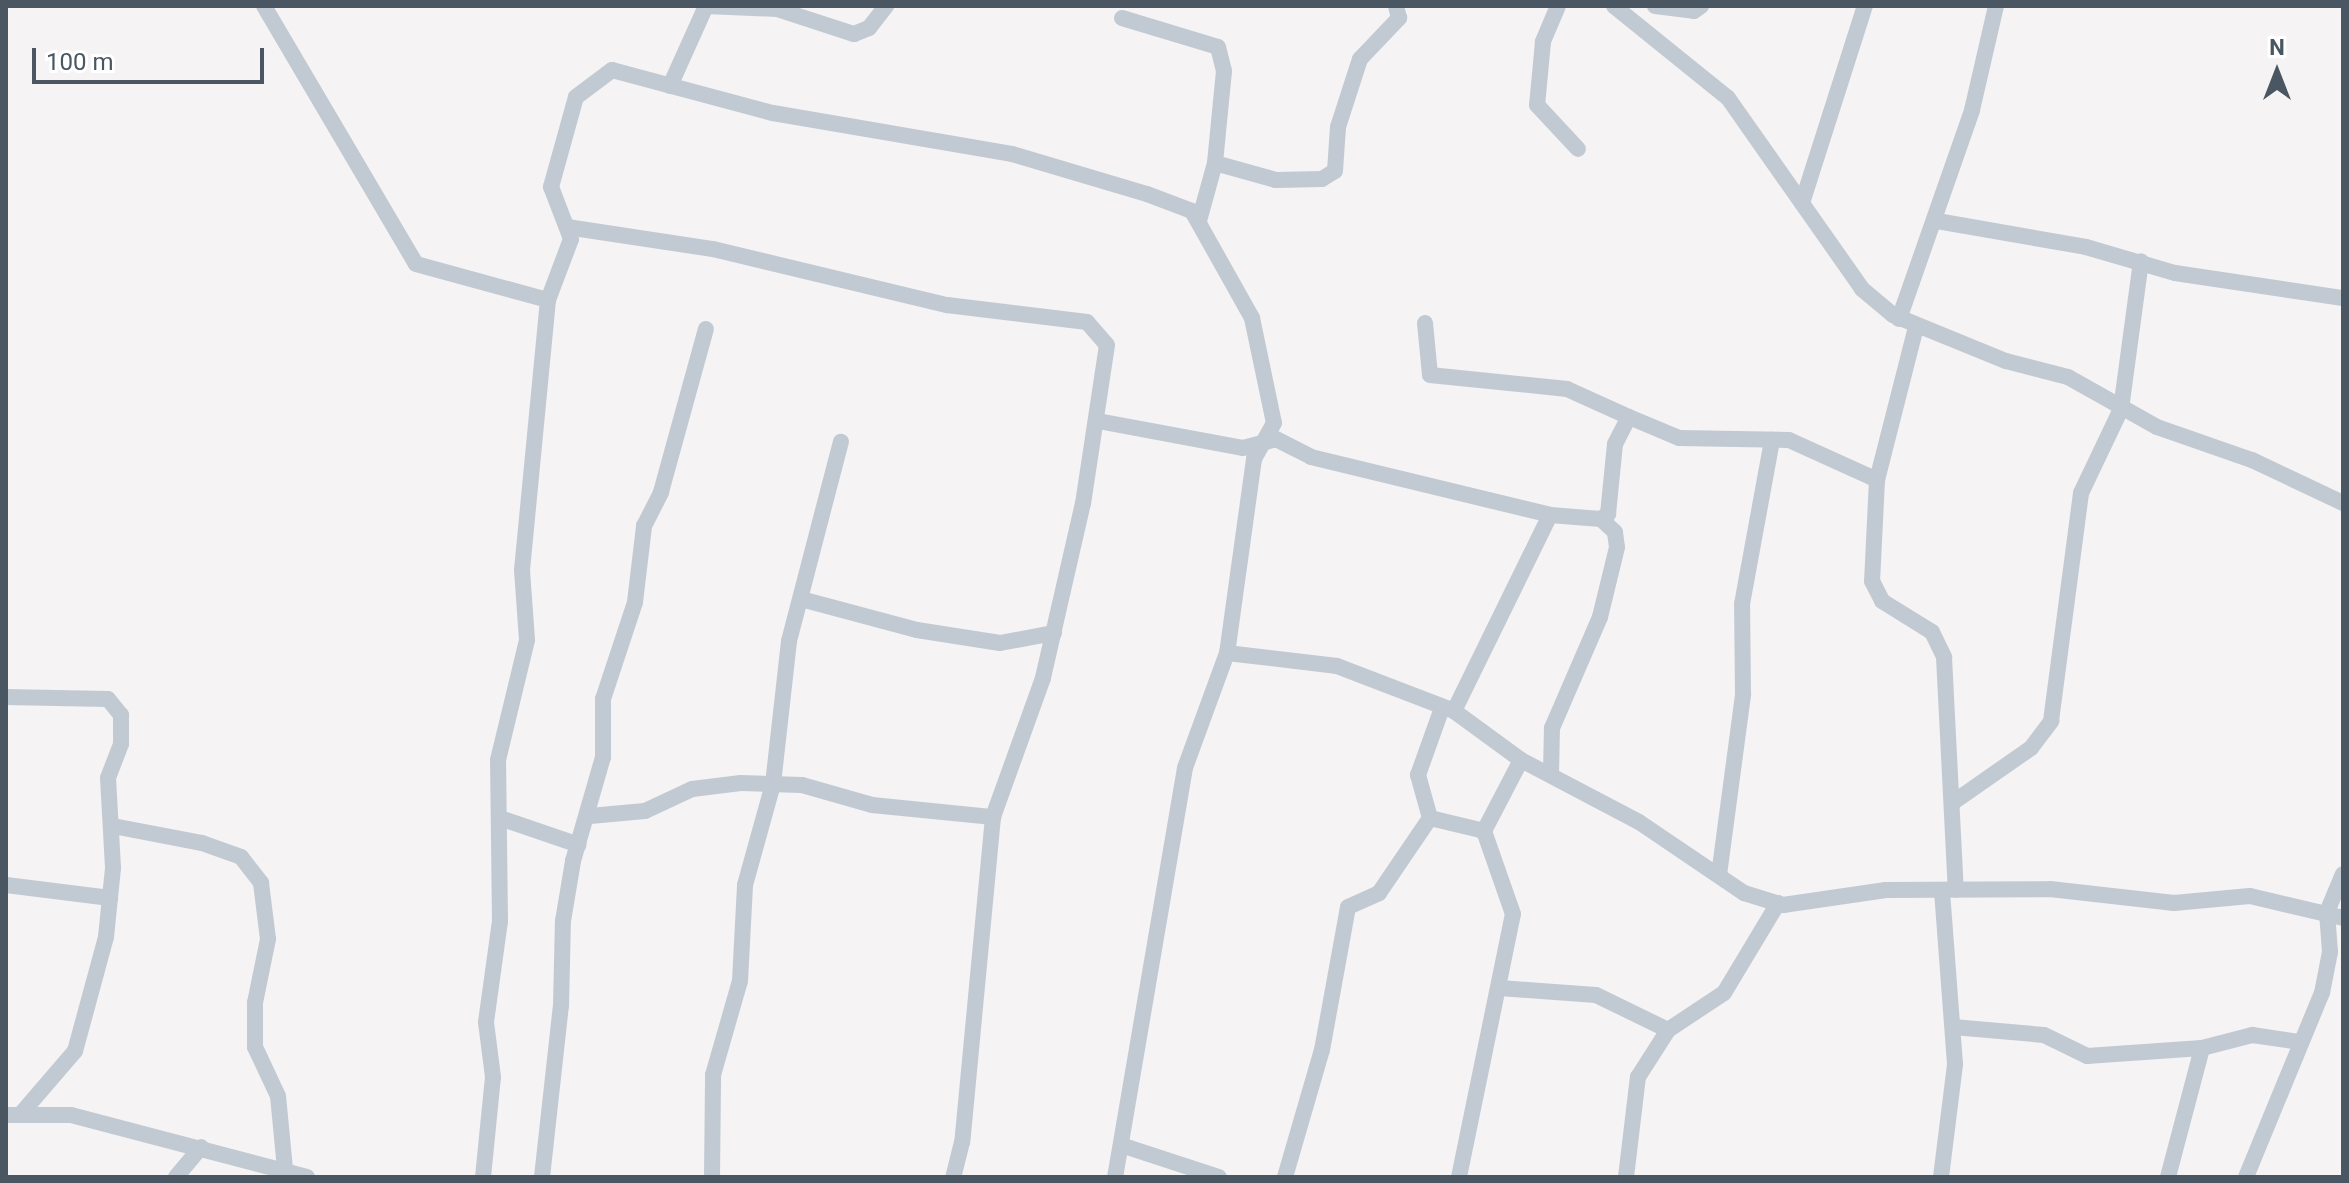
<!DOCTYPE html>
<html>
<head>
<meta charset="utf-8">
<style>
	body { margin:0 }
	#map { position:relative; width:2349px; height:1183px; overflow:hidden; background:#f5f3f3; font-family:Roboto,sans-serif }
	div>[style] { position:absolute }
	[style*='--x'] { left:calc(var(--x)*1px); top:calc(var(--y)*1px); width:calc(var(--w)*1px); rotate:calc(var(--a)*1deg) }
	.minor>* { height:16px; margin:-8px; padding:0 8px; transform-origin:8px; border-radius:8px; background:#c1cad2 }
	span { translate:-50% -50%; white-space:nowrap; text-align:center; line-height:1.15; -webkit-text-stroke:6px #fff; paint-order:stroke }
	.frame { position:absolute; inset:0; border:8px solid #4a5661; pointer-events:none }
	.north { position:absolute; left:2237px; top:32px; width:80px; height:80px; -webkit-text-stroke:6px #fff; paint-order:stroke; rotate:0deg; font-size:22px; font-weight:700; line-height:32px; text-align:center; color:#4a5661 }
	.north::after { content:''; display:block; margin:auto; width:28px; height:36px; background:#4a5661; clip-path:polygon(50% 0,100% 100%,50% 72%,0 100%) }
	.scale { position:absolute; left:32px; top:48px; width:232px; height:36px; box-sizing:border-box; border:4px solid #4a5661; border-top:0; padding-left:10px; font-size:24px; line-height:28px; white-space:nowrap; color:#4a5661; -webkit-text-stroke:6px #fff; paint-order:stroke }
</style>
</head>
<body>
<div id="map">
	<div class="minor">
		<i style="--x:264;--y:6;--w:299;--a:59.5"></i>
		<i style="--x:416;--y:264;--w:137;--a:15.3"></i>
		<i style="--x:706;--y:6;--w:71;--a:2.4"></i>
		<i style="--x:777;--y:9;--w:81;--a:18"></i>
		<i style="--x:854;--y:34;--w:16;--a:-22"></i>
		<i style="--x:869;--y:28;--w:28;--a:-52"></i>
		<i style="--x:1558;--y:6;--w:39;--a:113"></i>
		<i style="--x:1543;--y:42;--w:63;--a:95.4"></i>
		<i style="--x:1537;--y:105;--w:60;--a:47"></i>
		<i style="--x:1614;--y:6;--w:146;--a:38.9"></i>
		<i style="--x:1728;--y:98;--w:233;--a:54.9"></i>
		<i style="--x:1862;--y:289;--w:40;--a:40"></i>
		<i style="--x:1893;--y:315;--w:122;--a:22.2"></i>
		<i style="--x:2006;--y:361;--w:64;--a:14.5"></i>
		<i style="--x:2068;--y:377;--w:102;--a:29.3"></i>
		<i style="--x:2157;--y:427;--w:101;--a:19.2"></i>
		<i style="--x:2252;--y:460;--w:101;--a:25.3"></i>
		<i style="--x:1655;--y:6;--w:39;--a:7"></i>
		<i style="--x:1694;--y:11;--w:9;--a:-36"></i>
		<i style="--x:1122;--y:18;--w:100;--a:16.8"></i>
		<i style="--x:1218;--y:47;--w:25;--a:76"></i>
		<i style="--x:1224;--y:71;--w:92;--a:95.6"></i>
		<i style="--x:670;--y:86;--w:88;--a:-65.8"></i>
		<i style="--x:1802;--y:203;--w:207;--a:-72.3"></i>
		<i style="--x:1199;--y:221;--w:60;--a:-74.6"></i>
		<i style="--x:1215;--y:163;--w:63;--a:15.6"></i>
		<i style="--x:1276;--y:180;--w:46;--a:-1.2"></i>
		<i style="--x:1322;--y:179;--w:15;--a:-32"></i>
		<i style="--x:1335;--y:171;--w:44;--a:-86.1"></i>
		<i style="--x:1338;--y:127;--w:71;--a:-72.1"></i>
		<i style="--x:1360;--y:59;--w:57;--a:-46.4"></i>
		<i style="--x:1399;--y:18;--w:12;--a:-104"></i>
		<i style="--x:1937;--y:221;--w:151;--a:9.9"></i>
		<i style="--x:2086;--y:247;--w:93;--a:16.3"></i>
		<i style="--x:2175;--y:273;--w:170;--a:8.5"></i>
		<i style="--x:567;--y:227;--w:148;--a:8.6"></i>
		<i style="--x:713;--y:249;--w:241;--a:13.5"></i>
		<i style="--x:947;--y:305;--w:141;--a:6.9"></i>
		<i style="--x:1087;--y:322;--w:30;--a:49"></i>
		<i style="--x:1107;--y:345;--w:160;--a:98.6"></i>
		<i style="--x:1083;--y:503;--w:180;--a:102.9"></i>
		<i style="--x:1043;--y:678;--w:148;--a:109.8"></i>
		<i style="--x:993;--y:817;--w:326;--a:95.4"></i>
		<i style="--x:962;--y:1142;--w:36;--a:104"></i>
		<i style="--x:1899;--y:319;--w:221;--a:-70.7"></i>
		<i style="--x:1972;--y:110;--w:107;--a:-77"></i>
		<i style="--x:1425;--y:323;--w:52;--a:84.5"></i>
		<i style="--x:1430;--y:375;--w:138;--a:5.8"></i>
		<i style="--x:1567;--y:389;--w:68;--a:24.3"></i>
		<i style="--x:1098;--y:421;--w:147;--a:10.5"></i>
		<i style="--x:1243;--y:448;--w:34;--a:-15"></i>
		<i style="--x:1276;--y:439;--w:39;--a:27"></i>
		<i style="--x:1311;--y:457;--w:246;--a:13.6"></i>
		<i style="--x:1550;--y:515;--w:51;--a:4.5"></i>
		<i style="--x:1601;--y:519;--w:9;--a:-36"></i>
		<i style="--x:1608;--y:514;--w:70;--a:-84.3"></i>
		<i style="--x:1615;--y:444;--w:30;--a:-63"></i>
		<i style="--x:1629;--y:417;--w:54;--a:22.8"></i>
		<i style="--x:1679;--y:438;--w:110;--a:1"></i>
		<i style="--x:1789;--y:440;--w:97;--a:24.4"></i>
		<i style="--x:1877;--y:480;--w:101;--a:92.8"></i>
		<i style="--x:1872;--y:581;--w:22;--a:63"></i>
		<i style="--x:1882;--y:601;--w:59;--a:31.8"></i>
		<i style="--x:1932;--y:632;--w:28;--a:64"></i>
		<i style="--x:1944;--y:657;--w:233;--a:87.1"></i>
		<i style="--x:1877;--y:480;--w:158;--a:-75.7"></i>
		<i style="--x:1550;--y:515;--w:218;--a:116.1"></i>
		<i style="--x:1454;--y:711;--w:83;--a:36.2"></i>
		<i style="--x:1521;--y:760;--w:133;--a:27.7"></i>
		<i style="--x:1639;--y:822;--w:127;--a:34.1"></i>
		<i style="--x:1744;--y:893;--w:41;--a:17.1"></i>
		<i style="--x:1783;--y:905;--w:104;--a:-8.3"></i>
		<i style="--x:1886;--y:890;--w:164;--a:-0.3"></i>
		<i style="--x:2050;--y:889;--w:125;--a:6.4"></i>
		<i style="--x:2174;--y:903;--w:76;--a:-5.3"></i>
		<i style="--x:2250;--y:896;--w:96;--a:13.3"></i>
		<i style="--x:801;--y:599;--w:120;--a:15"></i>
		<i style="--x:917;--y:630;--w:84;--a:8.9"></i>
		<i style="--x:1000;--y:643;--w:55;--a:-10.5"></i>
		<i style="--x:1227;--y:653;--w:111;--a:6.7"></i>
		<i style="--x:1337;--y:666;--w:125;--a:21"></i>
		<i style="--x:6;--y:697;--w:102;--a:1.1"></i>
		<i style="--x:108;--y:699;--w:21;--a:51"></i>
		<i style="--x:121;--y:715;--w:29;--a:90"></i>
		<i style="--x:121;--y:744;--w:36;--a:111"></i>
		<i style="--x:108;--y:778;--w:90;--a:86.8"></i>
		<i style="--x:113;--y:868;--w:69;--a:95.8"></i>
		<i style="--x:106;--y:937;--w:118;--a:105.2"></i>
		<i style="--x:75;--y:1051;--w:84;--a:130.7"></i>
		<i style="--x:1551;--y:774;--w:46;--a:-88.8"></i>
		<i style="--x:1552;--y:728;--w:121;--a:-66.6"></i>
		<i style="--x:1600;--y:617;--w:72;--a:-76.3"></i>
		<i style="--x:1617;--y:547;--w:15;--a:-98"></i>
		<i style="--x:1615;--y:532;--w:19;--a:-137"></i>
		<i style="--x:1955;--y:801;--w:93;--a:-34.9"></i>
		<i style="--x:2031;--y:748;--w:34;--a:-53"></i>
		<i style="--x:2051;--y:721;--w:230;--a:-82.5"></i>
		<i style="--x:2081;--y:493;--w:93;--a:-64.5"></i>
		<i style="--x:2121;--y:409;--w:149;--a:-82.3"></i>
		<i style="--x:590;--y:816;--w:55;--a:-5.2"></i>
		<i style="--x:645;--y:811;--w:52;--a:-25.1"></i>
		<i style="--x:692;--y:789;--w:49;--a:-7"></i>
		<i style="--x:741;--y:783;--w:61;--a:1.9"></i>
		<i style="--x:802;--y:785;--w:73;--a:15.9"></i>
		<i style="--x:872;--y:805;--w:122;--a:5.7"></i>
		<i style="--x:500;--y:818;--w:83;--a:18.9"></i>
		<i style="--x:1430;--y:818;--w:45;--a:-105.6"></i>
		<i style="--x:1418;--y:775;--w:71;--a:-70.3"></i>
		<i style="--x:113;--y:826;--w:91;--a:10.8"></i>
		<i style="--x:202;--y:843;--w:41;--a:19.7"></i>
		<i style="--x:241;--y:857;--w:33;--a:52"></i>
		<i style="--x:261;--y:883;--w:56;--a:82.9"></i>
		<i style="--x:268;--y:939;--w:65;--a:101.5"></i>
		<i style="--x:255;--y:1003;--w:44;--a:90"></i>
		<i style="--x:255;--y:1047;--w:54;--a:64.9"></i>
		<i style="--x:278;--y:1096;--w:73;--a:84.5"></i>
		<i style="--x:1719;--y:875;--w:183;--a:-82.4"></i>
		<i style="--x:1743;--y:694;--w:90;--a:-90.6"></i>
		<i style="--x:1742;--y:604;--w:167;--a:-79.6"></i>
		<i style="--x:6;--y:885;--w:105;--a:7.1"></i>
		<i style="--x:1500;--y:988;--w:96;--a:4.2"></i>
		<i style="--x:1596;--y:995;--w:80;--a:25.9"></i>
		<i style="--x:1953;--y:1027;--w:91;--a:5"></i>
		<i style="--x:2044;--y:1035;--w:48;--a:26"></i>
		<i style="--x:2087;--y:1056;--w:115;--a:-4"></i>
		<i style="--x:6;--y:1115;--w:65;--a:0"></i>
		<i style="--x:71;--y:1115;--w:244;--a:14.7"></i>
		<i style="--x:1121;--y:1145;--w:103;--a:18.1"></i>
		<i style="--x:176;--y:1177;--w:39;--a:-50"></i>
		<i style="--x:483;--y:1177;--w:100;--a:-84.3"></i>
		<i style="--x:493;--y:1077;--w:55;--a:-97.3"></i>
		<i style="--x:486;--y:1022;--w:102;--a:-82.1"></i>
		<i style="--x:500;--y:921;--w:161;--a:-90.7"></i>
		<i style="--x:498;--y:760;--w:123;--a:-76.4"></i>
		<i style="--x:527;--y:640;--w:70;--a:-94.1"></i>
		<i style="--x:522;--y:570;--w:271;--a:-84.5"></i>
		<i style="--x:548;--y:300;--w:65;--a:-69.3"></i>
		<i style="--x:571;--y:239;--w:56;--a:-111"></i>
		<i style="--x:551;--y:187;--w:93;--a:-74.5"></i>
		<i style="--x:576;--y:97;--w:45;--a:-36.9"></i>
		<i style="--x:612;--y:70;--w:167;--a:15"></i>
		<i style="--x:773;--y:113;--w:242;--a:9.7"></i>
		<i style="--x:1012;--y:154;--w:141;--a:16.5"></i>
		<i style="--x:1147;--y:194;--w:48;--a:20.7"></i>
		<i style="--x:1192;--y:211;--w:123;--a:60.7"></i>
		<i style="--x:1252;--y:318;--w:107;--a:78.2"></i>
		<i style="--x:1274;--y:423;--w:41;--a:119.1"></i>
		<i style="--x:1254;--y:459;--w:196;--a:97.9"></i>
		<i style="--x:1227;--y:653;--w:122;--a:110.1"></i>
		<i style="--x:1185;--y:768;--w:415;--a:99.7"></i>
		<i style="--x:542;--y:1177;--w:172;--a:-83.7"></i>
		<i style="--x:561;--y:1006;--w:85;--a:-88.7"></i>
		<i style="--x:563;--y:921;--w:61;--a:-80.5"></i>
		<i style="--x:573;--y:861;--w:108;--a:-73.9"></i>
		<i style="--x:603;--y:757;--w:58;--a:-90"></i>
		<i style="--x:603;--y:699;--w:102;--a:-71.7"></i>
		<i style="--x:635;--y:602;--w:77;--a:-83.2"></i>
		<i style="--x:644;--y:526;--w:38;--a:-63"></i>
		<i style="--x:661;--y:492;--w:169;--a:-74.6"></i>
		<i style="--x:712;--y:1177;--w:102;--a:-89.4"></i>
		<i style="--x:713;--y:1075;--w:98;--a:-74"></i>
		<i style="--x:740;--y:981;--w:96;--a:-87"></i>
		<i style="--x:745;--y:885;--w:105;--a:-74.5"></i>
		<i style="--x:773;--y:784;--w:144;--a:-83.6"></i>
		<i style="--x:789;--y:641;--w:206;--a:-75.4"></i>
		<i style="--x:1285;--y:1177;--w:132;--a:-73.8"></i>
		<i style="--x:1322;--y:1050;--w:145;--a:-79.7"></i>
		<i style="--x:1348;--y:907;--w:34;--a:-24"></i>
		<i style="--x:1379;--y:893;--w:91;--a:-55.8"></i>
		<i style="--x:1430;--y:818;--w:56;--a:13.5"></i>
		<i style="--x:1459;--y:1177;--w:268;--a:-78.4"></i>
		<i style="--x:1513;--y:914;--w:88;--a:-109.3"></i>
		<i style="--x:1484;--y:831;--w:80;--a:-62.5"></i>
		<i style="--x:1626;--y:1177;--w:101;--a:-83.2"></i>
		<i style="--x:1638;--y:1077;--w:56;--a:-57.4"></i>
		<i style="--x:1668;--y:1030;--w:67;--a:-33.5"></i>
		<i style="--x:1724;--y:993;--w:105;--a:-59"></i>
		<i style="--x:1941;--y:1177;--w:114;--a:-82.9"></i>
		<i style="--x:1955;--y:1064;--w:171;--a:-94.3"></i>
		<i style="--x:2168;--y:1177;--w:133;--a:-75.2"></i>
		<i style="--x:2202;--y:1048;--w:52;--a:-14.6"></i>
		<i style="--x:2252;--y:1035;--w:49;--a:8.3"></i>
		<i style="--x:2246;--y:1177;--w:199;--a:-67.6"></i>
		<i style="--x:2322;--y:993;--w:42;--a:-79"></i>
		<i style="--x:2330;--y:952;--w:40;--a:-94.3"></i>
		<i style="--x:2327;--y:912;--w:41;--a:-67.2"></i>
	</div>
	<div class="frame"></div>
	<div class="north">N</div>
	<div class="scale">100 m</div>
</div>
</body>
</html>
